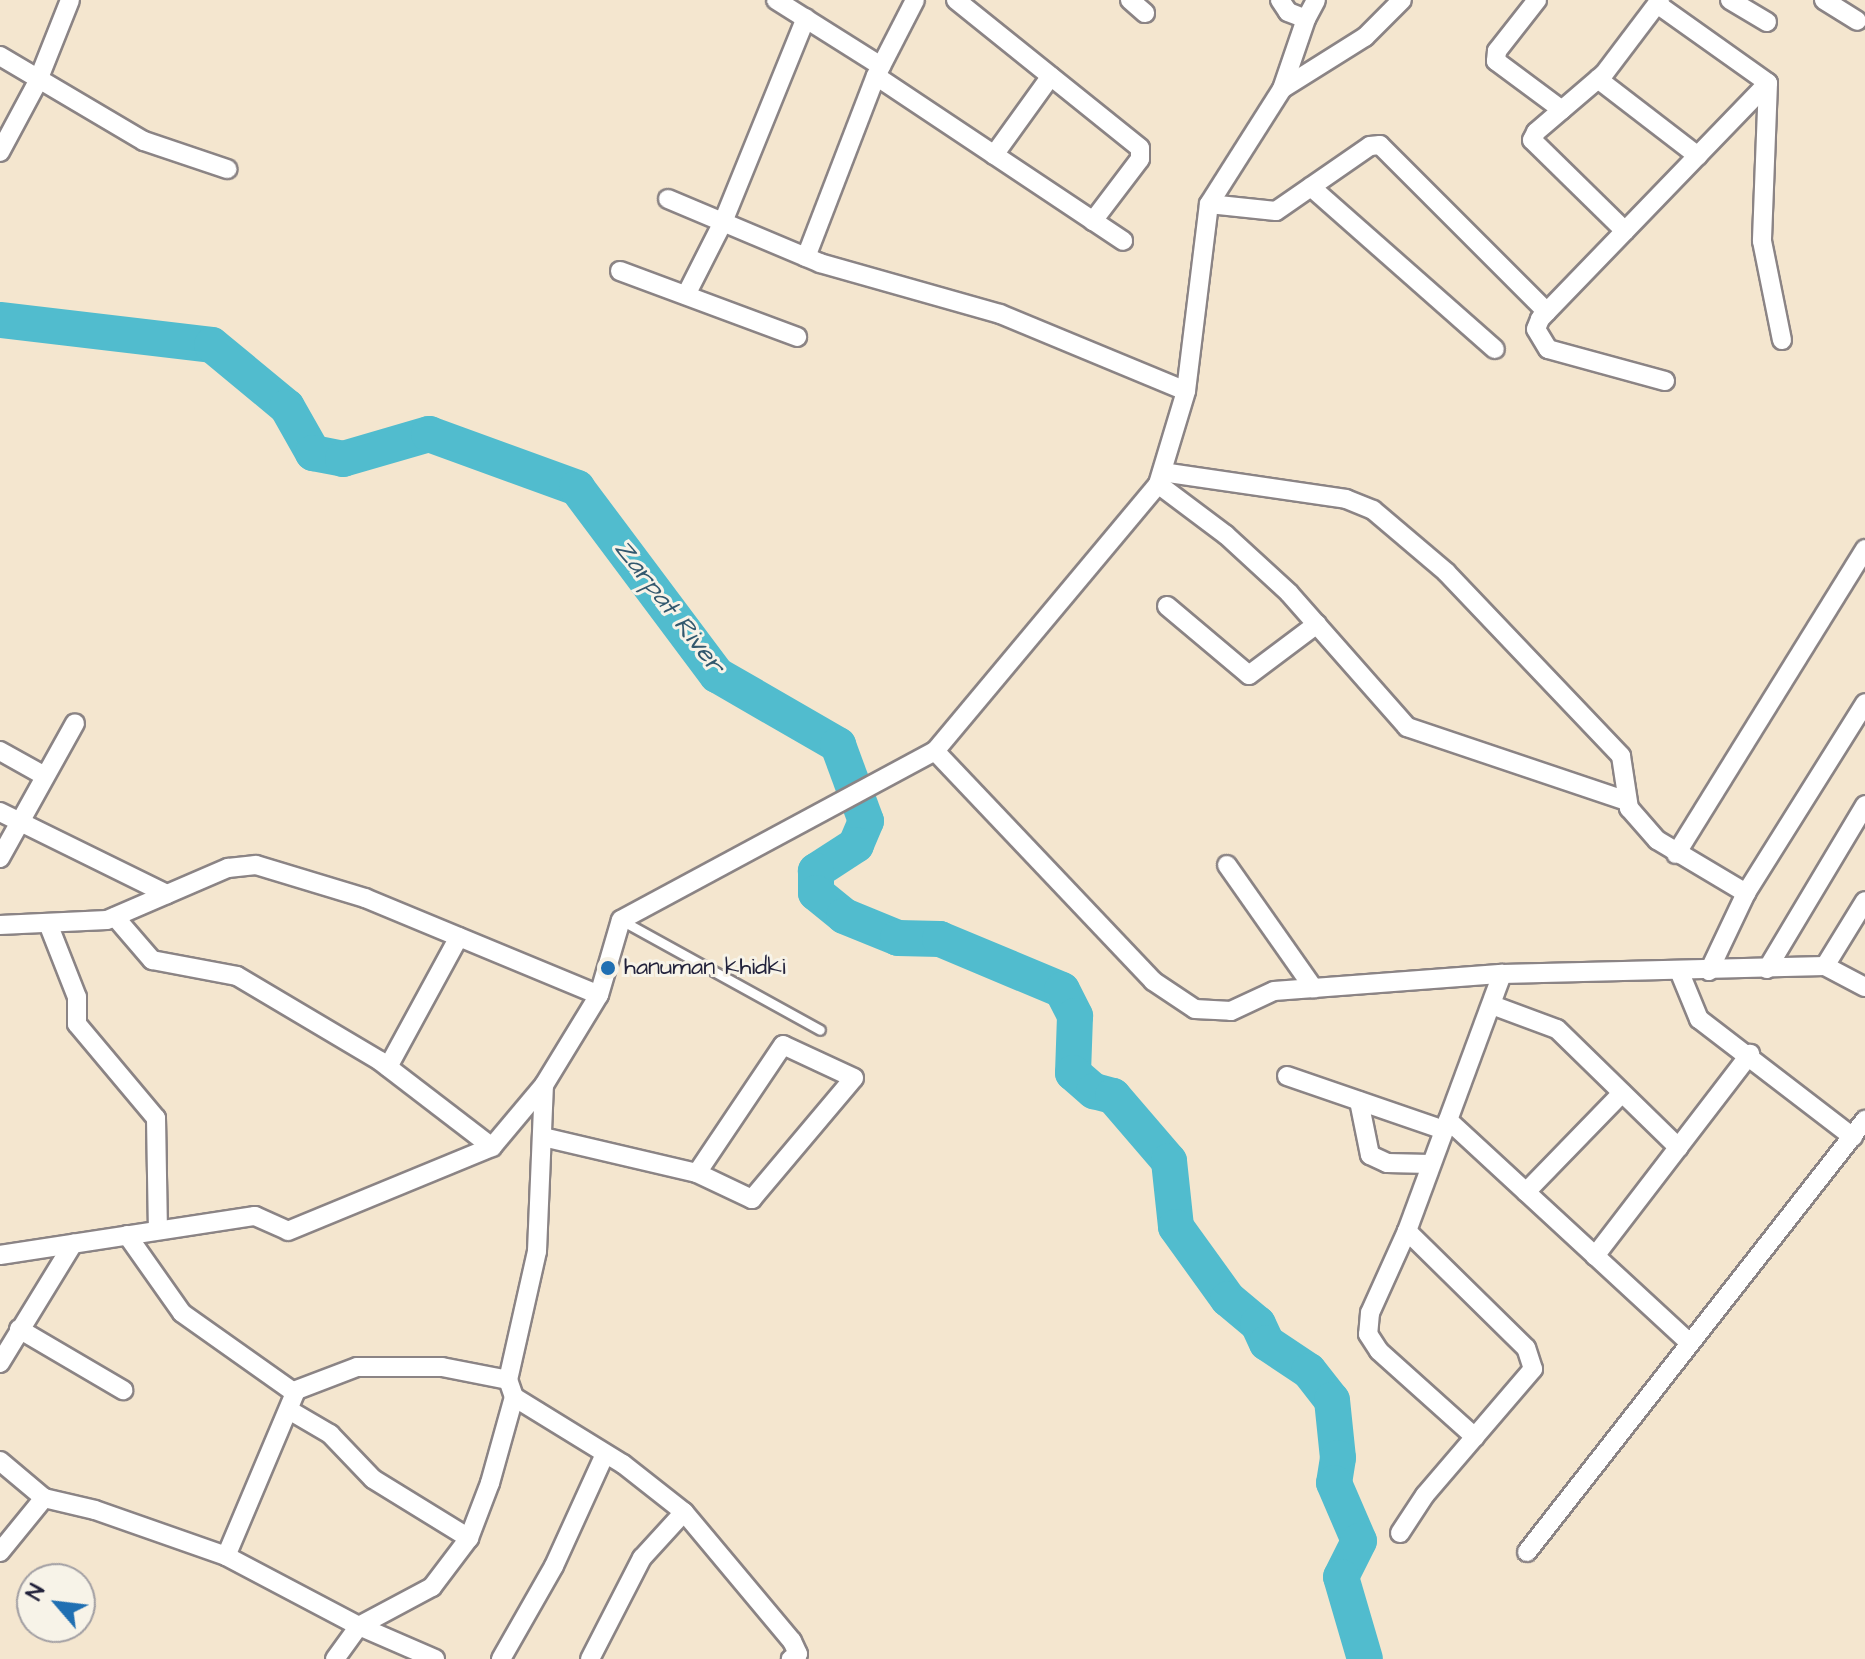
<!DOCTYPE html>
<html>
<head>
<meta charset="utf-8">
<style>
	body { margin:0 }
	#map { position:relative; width:1865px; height:1659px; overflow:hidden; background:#f4e6cf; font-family:"Architects Daughter",sans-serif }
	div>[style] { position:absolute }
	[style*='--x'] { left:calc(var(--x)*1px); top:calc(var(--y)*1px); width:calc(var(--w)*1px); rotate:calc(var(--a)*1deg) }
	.river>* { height:36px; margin:-18px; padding:0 18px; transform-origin:18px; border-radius:18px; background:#51bcce }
	.roads { filter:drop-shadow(2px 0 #8b8485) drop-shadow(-2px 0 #8b8485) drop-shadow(0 2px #8b8485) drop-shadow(0 -2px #8b8485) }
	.lane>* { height:9px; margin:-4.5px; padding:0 4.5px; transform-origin:4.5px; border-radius:4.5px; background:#fff }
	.street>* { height:18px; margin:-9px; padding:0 9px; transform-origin:9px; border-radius:9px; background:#fff }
	.dots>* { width:22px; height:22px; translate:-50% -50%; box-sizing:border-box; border:4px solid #f7f3e8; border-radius:50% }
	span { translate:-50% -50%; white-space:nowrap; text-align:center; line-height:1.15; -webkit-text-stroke:6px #f7f3e8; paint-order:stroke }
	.poi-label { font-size:24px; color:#22223b }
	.left { translate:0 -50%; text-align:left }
	.water-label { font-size:26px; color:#32586e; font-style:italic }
	.north { position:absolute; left:16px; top:1563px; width:80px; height:80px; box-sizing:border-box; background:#f7f3e8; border:2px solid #a29fa3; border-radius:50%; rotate:298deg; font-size:22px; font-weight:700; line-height:32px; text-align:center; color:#22223b }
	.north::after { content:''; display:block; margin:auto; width:28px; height:36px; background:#1f6fb2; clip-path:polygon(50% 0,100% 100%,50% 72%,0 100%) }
</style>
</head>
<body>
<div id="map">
	<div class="river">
		<i style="--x:0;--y:320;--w:213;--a:6.7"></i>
		<i style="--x:212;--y:345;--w:97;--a:39.6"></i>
		<i style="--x:287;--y:407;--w:53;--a:60.5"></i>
		<i style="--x:313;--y:453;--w:31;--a:11"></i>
		<i style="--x:343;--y:459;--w:90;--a:-16.2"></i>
		<i style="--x:429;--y:434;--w:158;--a:20"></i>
		<i style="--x:577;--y:488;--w:234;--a:53.2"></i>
		<i style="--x:717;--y:675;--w:140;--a:30"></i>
		<i style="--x:838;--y:745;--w:81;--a:69.8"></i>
		<i style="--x:866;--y:821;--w:26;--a:113"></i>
		<i style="--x:856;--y:845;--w:48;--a:147"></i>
		<i style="--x:816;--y:871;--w:22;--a:90"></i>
		<i style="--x:816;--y:893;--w:36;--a:39"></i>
		<i style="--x:844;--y:916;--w:58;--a:22.2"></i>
		<i style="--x:898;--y:938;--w:42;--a:1.4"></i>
		<i style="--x:940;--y:939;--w:132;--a:22.7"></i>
		<i style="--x:1062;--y:990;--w:29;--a:63"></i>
		<i style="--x:1075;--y:1016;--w:57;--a:92"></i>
		<i style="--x:1073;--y:1073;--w:28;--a:41"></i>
		<i style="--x:1094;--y:1091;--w:20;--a:15"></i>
		<i style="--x:1113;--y:1096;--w:86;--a:49.3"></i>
		<i style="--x:1169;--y:1161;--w:66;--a:83.9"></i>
		<i style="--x:1176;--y:1227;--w:89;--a:54.2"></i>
		<i style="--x:1228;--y:1299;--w:39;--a:40"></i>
		<i style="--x:1258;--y:1324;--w:21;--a:65"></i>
		<i style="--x:1267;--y:1343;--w:50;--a:33.7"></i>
		<i style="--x:1309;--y:1371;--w:37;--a:52"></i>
		<i style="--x:1332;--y:1400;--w:58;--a:84.1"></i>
		<i style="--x:1338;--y:1458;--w:25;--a:99"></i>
		<i style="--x:1334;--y:1483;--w:63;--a:66.7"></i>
		<i style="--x:1359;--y:1541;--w:40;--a:116.6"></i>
		<i style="--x:1341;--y:1577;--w:85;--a:73.7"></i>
	</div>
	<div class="roads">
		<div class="lane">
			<i style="--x:621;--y:920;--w:227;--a:28.9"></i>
		</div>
		<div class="street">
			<i style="--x:776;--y:0;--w:124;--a:32.2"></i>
			<i style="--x:956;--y:0;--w:236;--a:38.8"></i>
			<i style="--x:1140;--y:148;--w:11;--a:90"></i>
			<i style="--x:1140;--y:159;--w:78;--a:127.2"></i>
			<i style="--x:1130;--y:0;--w:20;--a:41"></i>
			<i style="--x:1280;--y:0;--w:14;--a:56"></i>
			<i style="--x:1288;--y:12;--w:19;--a:21"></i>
			<i style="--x:1306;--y:19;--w:74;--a:108.9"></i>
			<i style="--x:1537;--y:0;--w:65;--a:128.1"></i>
			<i style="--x:1497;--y:51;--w:10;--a:96"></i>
			<i style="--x:1496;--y:61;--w:82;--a:36.6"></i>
			<i style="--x:1730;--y:0;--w:43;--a:30.7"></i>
			<i style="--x:1824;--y:0;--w:39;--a:32"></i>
			<i style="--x:1657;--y:4;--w:136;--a:35.4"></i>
			<i style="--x:1768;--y:83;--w:158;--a:92.2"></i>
			<i style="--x:1762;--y:241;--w:101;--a:78.6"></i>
			<i style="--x:1306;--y:19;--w:21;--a:-62"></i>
			<i style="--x:0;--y:56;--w:167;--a:30.6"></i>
			<i style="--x:144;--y:141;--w:88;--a:18.6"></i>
			<i style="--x:876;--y:76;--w:297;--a:33.7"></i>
			<i style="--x:1598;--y:79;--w:126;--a:37.6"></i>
			<i style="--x:0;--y:152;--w:78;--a:-61.8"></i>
			<i style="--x:37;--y:83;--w:89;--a:-68.3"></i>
			<i style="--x:994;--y:155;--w:97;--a:-54.2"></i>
			<i style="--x:1311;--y:187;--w:245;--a:41.4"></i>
			<i style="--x:668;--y:199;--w:165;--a:22.8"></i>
			<i style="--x:820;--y:263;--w:187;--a:15.8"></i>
			<i style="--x:1000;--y:314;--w:201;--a:22.5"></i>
			<i style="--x:1209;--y:204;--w:67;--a:6"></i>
			<i style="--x:1276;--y:211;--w:114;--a:-34.7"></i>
			<i style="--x:1370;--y:146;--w:10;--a:-6"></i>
			<i style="--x:1380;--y:145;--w:236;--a:45"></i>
			<i style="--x:1625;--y:231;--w:130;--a:-135.6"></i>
			<i style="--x:1532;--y:140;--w:9;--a:-63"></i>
			<i style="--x:1536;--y:132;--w:89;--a:-40.5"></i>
			<i style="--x:1604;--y:74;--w:93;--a:-52.9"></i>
			<i style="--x:806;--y:257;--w:194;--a:-68.9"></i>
			<i style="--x:876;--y:76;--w:85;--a:-62.8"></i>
			<i style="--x:620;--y:271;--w:189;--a:20.4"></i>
			<i style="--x:686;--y:295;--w:82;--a:-63.1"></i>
			<i style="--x:723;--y:222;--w:220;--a:-67.9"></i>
			<i style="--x:1665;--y:381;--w:121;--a:-164.7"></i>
			<i style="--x:1548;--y:349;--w:23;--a:-121"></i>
			<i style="--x:1536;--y:329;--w:11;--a:-68"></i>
			<i style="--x:1540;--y:319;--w:328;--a:-46"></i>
			<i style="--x:1162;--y:472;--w:186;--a:8.3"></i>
			<i style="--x:1346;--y:499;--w:29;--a:22"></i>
			<i style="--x:1373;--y:510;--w:96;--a:40.3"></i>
			<i style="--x:1446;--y:572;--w:254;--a:46.4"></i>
			<i style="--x:1621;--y:756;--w:53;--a:81.3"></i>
			<i style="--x:1629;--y:808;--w:43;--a:48.8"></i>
			<i style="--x:1657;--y:840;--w:104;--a:30.8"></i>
			<i style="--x:1158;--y:484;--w:85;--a:36.9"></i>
			<i style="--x:1226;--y:535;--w:86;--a:42.6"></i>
			<i style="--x:1289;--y:593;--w:179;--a:48.6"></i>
			<i style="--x:1407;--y:727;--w:232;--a:18.6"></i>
			<i style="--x:1167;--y:606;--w:107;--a:40.1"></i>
			<i style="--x:1249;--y:675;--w:85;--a:-36.9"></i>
			<i style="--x:0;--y:751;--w:51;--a:29.1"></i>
			<i style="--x:935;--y:751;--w:317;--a:46.5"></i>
			<i style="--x:1153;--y:981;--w:50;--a:33.7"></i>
			<i style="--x:1195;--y:1009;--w:36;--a:3"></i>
			<i style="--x:1231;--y:1011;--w:47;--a:-24.9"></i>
			<i style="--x:1274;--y:991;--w:229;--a:-4.3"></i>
			<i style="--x:1502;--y:974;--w:323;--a:-1.4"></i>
			<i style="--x:1825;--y:966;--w:45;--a:27.7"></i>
			<i style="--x:0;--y:812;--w:186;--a:26.2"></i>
			<i style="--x:1676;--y:854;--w:359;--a:-58.2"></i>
			<i style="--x:0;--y:858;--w:154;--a:-60.9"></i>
			<i style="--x:1227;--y:865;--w:151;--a:54.9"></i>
			<i style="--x:115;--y:917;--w:57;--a:49.3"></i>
			<i style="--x:152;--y:960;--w:86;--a:10.7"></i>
			<i style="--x:237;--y:976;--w:166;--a:30.7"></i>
			<i style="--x:380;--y:1061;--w:141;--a:37.5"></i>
			<i style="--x:0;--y:925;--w:107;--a:-2.7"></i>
			<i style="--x:107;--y:920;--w:132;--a:-23.3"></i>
			<i style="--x:228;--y:868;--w:28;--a:-6"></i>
			<i style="--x:256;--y:865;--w:114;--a:16.8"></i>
			<i style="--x:365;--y:898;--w:253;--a:22.5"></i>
			<i style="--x:49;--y:926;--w:76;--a:68.5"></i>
			<i style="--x:77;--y:997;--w:27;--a:90"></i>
			<i style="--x:77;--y:1024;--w:123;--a:50"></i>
			<i style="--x:156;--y:1118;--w:112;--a:89"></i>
			<i style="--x:1825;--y:966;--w:76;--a:-58.4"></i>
			<i style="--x:1767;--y:969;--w:191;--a:-59.1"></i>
			<i style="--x:1709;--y:971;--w:86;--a:-64.6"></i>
			<i style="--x:1746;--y:893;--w:224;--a:-57.9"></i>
			<i style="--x:1680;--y:973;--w:50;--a:67.6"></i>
			<i style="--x:1699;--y:1019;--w:194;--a:37.5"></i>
			<i style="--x:1492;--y:1005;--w:69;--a:20.3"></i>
			<i style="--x:1557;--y:1029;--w:170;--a:44.3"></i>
			<i style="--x:388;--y:1067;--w:148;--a:-61.4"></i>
			<i style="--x:1287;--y:1076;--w:166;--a:19"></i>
			<i style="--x:1359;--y:1101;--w:55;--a:78.5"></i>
			<i style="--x:1370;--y:1155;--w:19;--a:25"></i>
			<i style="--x:1387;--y:1163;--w:43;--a:1.3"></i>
			<i style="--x:1448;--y:1120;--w:328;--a:42.7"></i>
			<i style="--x:543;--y:1137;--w:158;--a:13.2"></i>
			<i style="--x:697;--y:1173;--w:61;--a:25.3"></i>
			<i style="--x:752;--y:1199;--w:158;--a:-49.9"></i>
			<i style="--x:854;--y:1078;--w:78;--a:-155.1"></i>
			<i style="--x:783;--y:1045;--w:154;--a:123.9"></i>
			<i style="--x:1526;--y:1192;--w:138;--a:-45.9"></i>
			<i style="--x:1407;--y:1231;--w:90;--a:114.3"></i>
			<i style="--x:1370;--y:1313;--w:21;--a:95"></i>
			<i style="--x:1368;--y:1334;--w:20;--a:57"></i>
			<i style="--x:1379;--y:1351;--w:129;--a:41.9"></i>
			<i style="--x:127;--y:1235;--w:95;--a:54.8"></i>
			<i style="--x:182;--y:1313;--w:138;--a:35.3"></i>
			<i style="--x:295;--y:1393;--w:177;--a:112.9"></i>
			<i style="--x:0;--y:1255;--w:258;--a:-8.7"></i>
			<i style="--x:255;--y:1216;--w:36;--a:24"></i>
			<i style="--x:288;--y:1231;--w:221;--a:-22.4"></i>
			<i style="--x:492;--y:1147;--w:81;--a:-50"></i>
			<i style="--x:1595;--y:1256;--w:255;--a:-52.5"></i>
			<i style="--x:19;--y:1329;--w:121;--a:30.4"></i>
			<i style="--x:0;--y:1363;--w:140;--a:-58.5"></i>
			<i style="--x:294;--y:1391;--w:67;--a:-20.9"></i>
			<i style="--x:357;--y:1367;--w:85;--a:0"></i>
			<i style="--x:442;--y:1367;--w:67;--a:11.1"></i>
			<i style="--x:514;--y:1397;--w:128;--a:31.6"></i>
			<i style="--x:623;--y:1464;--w:78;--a:38.2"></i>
			<i style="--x:684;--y:1512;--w:168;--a:50.1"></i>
			<i style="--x:792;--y:1641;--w:14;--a:65"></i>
			<i style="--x:798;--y:1654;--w:9;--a:144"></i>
			<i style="--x:289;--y:1410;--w:48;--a:30.3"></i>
			<i style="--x:330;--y:1434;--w:62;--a:46.3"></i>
			<i style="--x:373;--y:1479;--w:113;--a:31.6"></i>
			<i style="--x:0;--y:1461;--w:57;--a:40.1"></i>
			<i style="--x:44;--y:1498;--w:52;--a:13.2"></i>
			<i style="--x:95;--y:1510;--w:139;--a:19.3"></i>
			<i style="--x:226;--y:1556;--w:150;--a:27.8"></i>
			<i style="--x:359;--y:1626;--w:83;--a:23.5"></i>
			<i style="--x:1400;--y:1533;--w:45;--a:-56.7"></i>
			<i style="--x:1425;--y:1495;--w:166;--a:-49.4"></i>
			<i style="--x:1533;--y:1369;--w:22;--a:-108"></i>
			<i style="--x:1526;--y:1348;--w:167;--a:-135.5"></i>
			<i style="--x:1407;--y:1231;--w:274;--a:-69.7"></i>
			<i style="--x:0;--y:1552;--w:70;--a:-50.8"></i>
			<i style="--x:1527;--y:1552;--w:549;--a:-51.96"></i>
			<i style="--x:335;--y:1659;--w:41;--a:-54"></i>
			<i style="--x:359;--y:1626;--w:83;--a:-28.1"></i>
			<i style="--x:432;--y:1587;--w:61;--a:-52.9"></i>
			<i style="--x:469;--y:1538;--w:59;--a:-69.1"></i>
			<i style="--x:490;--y:1483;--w:89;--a:-74.4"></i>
			<i style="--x:514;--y:1397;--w:18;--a:-109"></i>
			<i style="--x:508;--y:1380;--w:132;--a:-77.3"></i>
			<i style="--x:537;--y:1251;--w:166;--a:-87.6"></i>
			<i style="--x:544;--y:1085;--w:105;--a:-58.6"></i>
			<i style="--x:599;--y:995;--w:78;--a:-73.7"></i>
			<i style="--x:621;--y:920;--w:357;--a:-28.3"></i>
			<i style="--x:935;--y:751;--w:348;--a:-50.1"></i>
			<i style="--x:1158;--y:484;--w:97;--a:-73.2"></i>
			<i style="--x:1186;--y:391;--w:188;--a:-83"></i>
			<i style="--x:1209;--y:204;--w:136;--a:-57.6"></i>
			<i style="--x:1282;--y:89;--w:98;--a:-32.1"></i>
			<i style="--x:1365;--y:37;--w:52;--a:-45"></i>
			<i style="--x:501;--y:1659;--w:107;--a:-60.3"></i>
			<i style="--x:554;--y:1566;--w:123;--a:-65.5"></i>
			<i style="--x:590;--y:1659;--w:114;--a:-62.8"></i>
			<i style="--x:642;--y:1558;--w:62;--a:-47.6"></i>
		</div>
	</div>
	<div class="dots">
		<i style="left:608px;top:968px;background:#1f6fb2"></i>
	</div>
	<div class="poi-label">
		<span class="left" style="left:624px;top:968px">hanuman khidki</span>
	</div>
	<div class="water-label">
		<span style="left:669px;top:607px;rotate:52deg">Zarpat River</span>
	</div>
	<div class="north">N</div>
</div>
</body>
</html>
